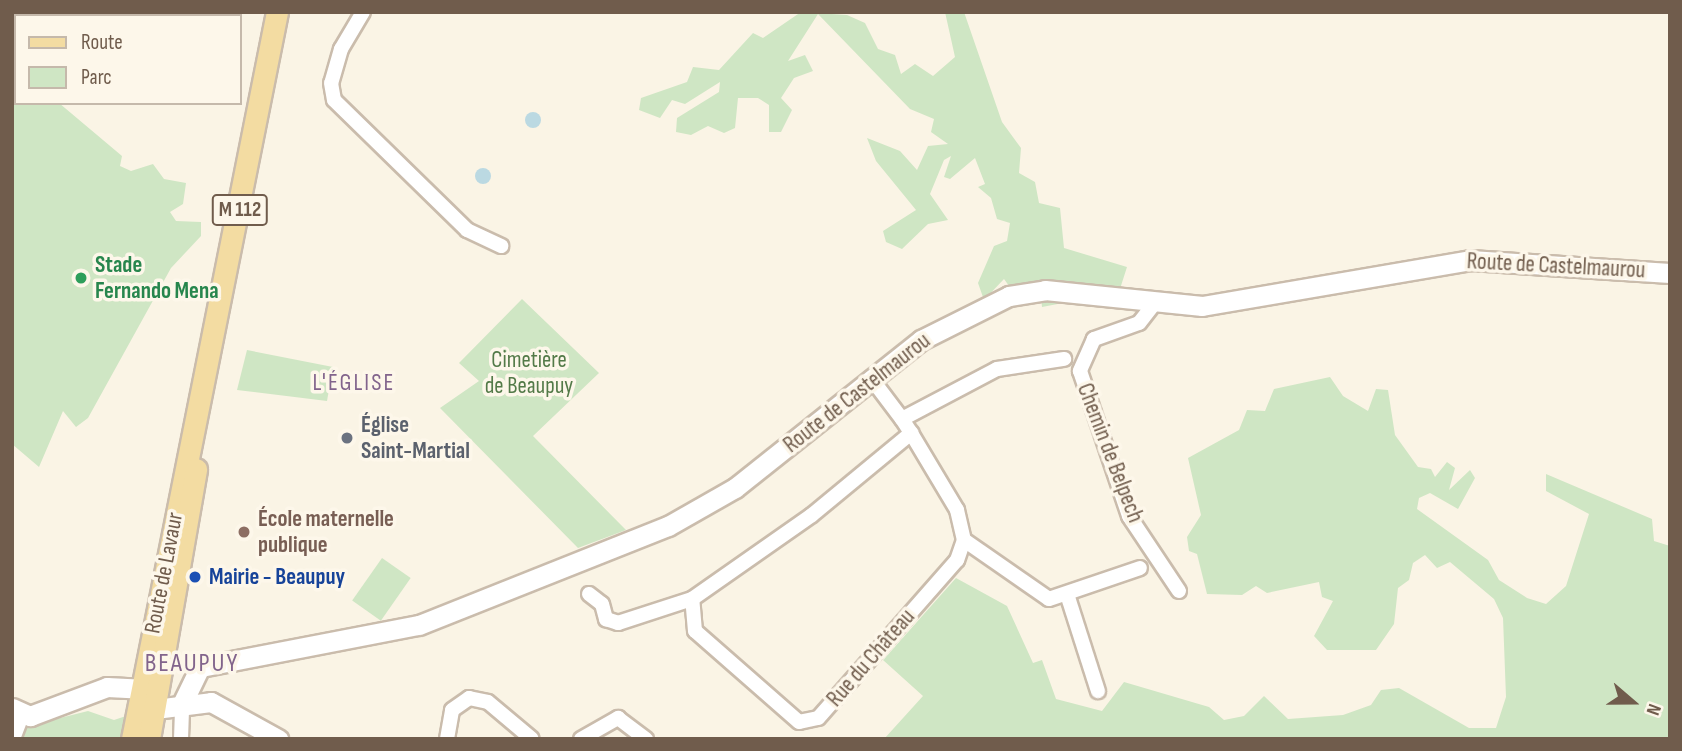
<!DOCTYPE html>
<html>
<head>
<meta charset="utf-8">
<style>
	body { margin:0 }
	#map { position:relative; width:1682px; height:751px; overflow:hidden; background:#faf4e5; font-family:"Sofia Sans Condensed",sans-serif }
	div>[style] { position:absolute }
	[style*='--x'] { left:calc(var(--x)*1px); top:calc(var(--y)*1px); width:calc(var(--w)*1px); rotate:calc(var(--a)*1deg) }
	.green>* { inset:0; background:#cfe6c4; transform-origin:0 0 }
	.water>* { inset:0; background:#bbd9e2 }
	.round { border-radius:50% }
	.roads { filter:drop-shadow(2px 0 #cabcac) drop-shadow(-2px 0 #cabcac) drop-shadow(0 2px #cabcac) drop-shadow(0 -2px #cabcac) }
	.street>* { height:14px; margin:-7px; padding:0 7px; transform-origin:7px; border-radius:7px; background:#fff }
	.secondary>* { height:19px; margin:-9.5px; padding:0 9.5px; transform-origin:9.5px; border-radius:9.5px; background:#fff }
	.primary>* { height:21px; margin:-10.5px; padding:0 10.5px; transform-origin:10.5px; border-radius:10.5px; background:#f3dca2 }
	.dots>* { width:19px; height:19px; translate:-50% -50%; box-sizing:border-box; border:4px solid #fdf7ea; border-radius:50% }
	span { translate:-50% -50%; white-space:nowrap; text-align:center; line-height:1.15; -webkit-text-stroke:7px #fdf7ea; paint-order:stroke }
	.shield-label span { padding:2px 5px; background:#fdf7ea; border:2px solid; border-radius:5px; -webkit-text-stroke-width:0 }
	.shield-label { font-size:21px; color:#705c4c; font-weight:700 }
	.leisure-label { font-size:23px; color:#27864d; font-weight:700 }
	.left { translate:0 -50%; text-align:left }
	.street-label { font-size:23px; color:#705c4c }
	.park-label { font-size:23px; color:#537a48 }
	.worship-label { font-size:23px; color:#5b616d; font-weight:700 }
	.education-label { font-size:23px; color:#785e54; font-weight:700 }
	.transit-label { font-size:23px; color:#164399; font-weight:700 }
	.neighbourhood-label { font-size:24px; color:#82648c; letter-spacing:2px }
	.quarter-label { font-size:26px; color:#82648c; letter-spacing:2px }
	.frame { position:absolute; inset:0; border:14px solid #705c4c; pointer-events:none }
	.legend { position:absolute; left:14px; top:14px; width:228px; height:91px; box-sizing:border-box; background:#fdf7ea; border:2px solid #c5b9ab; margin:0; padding:9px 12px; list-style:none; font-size:21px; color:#705c4c }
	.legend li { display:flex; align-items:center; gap:14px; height:35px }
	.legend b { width:35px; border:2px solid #c5b9ab }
	.north { position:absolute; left:1598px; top:667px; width:70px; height:70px; -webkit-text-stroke:5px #fdf7ea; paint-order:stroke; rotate:110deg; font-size:19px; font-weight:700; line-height:28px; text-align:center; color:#705c4c }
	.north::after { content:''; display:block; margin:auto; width:24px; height:32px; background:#705c4c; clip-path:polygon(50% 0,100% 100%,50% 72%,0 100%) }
</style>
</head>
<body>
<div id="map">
	<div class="green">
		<i style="clip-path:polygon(801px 12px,847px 15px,865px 23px,878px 49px,895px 55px,901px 74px,915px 64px,933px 76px,955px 57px,945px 12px,964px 12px,1002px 122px,1021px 148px,1019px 173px,1035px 182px,1039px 203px,1060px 208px,1064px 248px,1127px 267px,1119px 292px,1069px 281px,1068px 302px,1042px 307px,1040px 287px,1012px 290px,1004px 279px,984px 300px,978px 283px,994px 246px,1007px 241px,1010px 223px,997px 219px,991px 198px,978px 187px,985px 184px,975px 158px,950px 179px,944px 177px,951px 156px,944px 160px,930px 194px,948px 220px,928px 224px,902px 249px,886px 242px,883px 231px,916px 210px,876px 161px,867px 138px,900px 151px,917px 170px,928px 146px,948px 144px,931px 132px,934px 119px,910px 109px,818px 14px,788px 61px,805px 55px,813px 71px,794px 78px,781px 98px,792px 110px,781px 132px,769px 132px,769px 105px,758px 98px,738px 98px,735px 128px,724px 133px,708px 126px,691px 135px,676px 132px,677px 118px,719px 92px,720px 82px,685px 104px,672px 100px,660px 118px,639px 110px,641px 98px,687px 82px,693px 67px,719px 70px,753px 33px,763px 38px)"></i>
		<i style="clip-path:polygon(12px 60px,16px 103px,59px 103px,122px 156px,120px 166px,131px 171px,153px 164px,164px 179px,186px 183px,183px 204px,170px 212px,176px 221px,201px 222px,201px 236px,171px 268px,88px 418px,76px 427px,63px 411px,39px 467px,12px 444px)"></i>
		<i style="clip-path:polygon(522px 299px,599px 373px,533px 436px,626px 530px,578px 548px,440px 408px,479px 381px,459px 363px)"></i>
		<i style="clip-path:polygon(247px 350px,333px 367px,327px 401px,237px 390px)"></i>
		<i style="clip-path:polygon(1330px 377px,1343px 396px,1368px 411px,1376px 389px,1388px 390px,1395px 435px,1418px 467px,1431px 469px,1435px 477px,1447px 462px,1455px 468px,1449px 490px,1470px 470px,1475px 478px,1458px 509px,1430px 493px,1419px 498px,1417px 509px,1488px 560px,1499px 580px,1527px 598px,1546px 604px,1566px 586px,1589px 514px,1546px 491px,1546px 474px,1652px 519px,1654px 541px,1670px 546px,1670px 739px,884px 739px,923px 696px,883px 660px,956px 578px,1007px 606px,1033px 663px,1042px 660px,1056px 699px,1102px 711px,1124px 682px,1209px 707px,1224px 720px,1244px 716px,1264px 696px,1288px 719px,1343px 715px,1371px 705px,1381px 690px,1399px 688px,1469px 728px,1496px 728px,1506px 697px,1503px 618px,1494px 599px,1450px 562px,1437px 568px,1425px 555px,1413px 563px,1409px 580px,1398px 588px,1394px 624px,1376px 650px,1327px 650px,1314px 636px,1333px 601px,1322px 597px,1319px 582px,1267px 593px,1256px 586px,1242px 595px,1207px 594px,1197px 554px,1189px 551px,1187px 537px,1201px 515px,1188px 458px,1239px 430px,1247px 410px,1265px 411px,1274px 389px)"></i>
		<i style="left:382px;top:558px;width:35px;height:52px;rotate:35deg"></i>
		<i style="clip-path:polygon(88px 711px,114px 720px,126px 716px,124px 739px,21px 739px,28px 726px)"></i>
	</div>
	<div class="water">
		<i class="round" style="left:525px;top:112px;width:16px;height:16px"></i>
		<i class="round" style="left:475px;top:168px;width:16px;height:16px"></i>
	</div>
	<div class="roads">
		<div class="street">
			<i style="--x:363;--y:12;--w:43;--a:120.7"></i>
			<i style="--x:341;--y:49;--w:35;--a:106"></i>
			<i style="--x:331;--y:83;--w:17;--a:80"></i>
			<i style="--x:334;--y:100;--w:186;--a:44.3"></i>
			<i style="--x:467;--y:230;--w:38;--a:25"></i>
			<i style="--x:1154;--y:304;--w:24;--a:128"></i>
			<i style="--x:1139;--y:323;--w:48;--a:160.4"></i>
			<i style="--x:1094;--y:339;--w:35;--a:114"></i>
			<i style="--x:1080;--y:371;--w:153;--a:71.3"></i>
			<i style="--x:1129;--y:516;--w:90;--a:56.3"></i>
			<i style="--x:871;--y:378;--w:51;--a:52.9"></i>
			<i style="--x:902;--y:419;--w:17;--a:57"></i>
			<i style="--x:911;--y:433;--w:90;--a:59.1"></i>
			<i style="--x:957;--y:510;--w:31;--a:77"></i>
			<i style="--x:964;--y:540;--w:21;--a:109"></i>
			<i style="--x:957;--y:560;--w:210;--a:131.3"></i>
			<i style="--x:818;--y:718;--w:19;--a:168"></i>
			<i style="--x:799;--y:722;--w:138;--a:-138.8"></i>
			<i style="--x:695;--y:631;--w:32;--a:-95"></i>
			<i style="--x:692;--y:599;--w:146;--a:-35"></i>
			<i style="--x:812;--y:515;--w:129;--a:-39.6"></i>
			<i style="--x:902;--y:419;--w:107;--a:-27.8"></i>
			<i style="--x:997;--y:369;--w:68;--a:-8.5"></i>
			<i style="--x:964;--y:540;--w:103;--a:34.8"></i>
			<i style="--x:1049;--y:599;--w:96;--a:-18.8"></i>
			<i style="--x:589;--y:594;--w:16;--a:38"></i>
			<i style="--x:602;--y:604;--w:16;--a:75"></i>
			<i style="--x:606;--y:619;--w:13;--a:18"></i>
			<i style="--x:618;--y:623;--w:78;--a:-18"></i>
			<i style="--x:1067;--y:594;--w:102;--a:72.3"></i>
			<i style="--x:13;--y:739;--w:26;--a:-69"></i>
			<i style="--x:181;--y:739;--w:35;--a:-88"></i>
			<i style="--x:447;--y:739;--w:29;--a:-80"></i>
			<i style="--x:452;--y:710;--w:21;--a:-35"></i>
			<i style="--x:469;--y:698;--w:19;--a:12"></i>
			<i style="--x:488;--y:702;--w:57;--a:40.1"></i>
			<i style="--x:581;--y:739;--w:43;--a:-29.6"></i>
			<i style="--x:618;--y:718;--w:35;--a:37"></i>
		</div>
		<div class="secondary">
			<i style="--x:182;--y:704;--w:41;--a:-64.1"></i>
			<i style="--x:200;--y:667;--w:223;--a:-10.9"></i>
			<i style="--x:419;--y:625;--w:268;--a:-21.7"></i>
			<i style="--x:668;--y:526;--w:77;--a:-29.6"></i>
			<i style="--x:735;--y:488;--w:238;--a:-38.5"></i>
			<i style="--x:921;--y:340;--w:98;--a:-26.6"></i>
			<i style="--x:1009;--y:296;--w:36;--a:-9"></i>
			<i style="--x:1045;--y:290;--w:158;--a:5.8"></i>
			<i style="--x:1202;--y:306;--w:272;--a:-9.7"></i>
			<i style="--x:1470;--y:260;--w:200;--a:3.7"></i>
			<i style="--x:12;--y:708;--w:20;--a:24"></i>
			<i style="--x:30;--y:716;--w:82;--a:-20.6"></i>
			<i style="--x:107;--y:687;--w:34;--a:3"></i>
			<i style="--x:155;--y:709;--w:56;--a:-7.1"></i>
			<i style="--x:211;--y:702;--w:77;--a:28.9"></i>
		</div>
		<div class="primary">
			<i style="--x:132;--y:739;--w:741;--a:-78.72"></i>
			<i style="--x:149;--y:739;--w:274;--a:-80.1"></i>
		</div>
	</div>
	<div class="dots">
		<i style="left:81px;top:278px;background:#2e9e5b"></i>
		<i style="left:347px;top:438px;background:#6b7280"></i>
		<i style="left:244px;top:532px;background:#8d6e63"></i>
		<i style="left:195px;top:577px;background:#1a4fb4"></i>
	</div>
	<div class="shield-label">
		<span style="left:240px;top:210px">M 112</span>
	</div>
	<div class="leisure-label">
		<span class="left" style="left:95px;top:278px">Stade<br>Fernando Mena</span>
	</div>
	<div class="street-label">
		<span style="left:1556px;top:266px;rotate:3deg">Route de Castelmaurou</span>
		<span style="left:857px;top:393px;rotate:-38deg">Route de Castelmaurou</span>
		<span style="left:1110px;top:453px;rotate:69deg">Chemin de Belpech</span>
		<span style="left:164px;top:573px;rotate:-79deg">Route de Lavaur</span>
		<span style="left:871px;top:658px;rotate:-49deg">Rue du Château</span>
	</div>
	<div class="park-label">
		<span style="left:529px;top:373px">Cimetière<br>de Beaupuy</span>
	</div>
	<div class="worship-label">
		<span class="left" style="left:361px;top:438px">Église<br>Saint-Martial</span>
	</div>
	<div class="education-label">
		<span class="left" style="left:258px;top:532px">École maternelle<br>publique</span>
	</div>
	<div class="transit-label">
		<span class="left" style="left:209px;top:577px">Mairie - Beaupuy</span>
	</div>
	<div class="neighbourhood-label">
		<span style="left:354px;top:383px">L'ÉGLISE</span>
	</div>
	<div class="quarter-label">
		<span style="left:192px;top:664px">BEAUPUY</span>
	</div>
	<div class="frame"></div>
	<ul class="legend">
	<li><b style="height:9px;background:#f3dca2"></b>Route</li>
	<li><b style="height:19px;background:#cfe6c4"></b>Parc</li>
	</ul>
	<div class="north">N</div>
</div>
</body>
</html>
